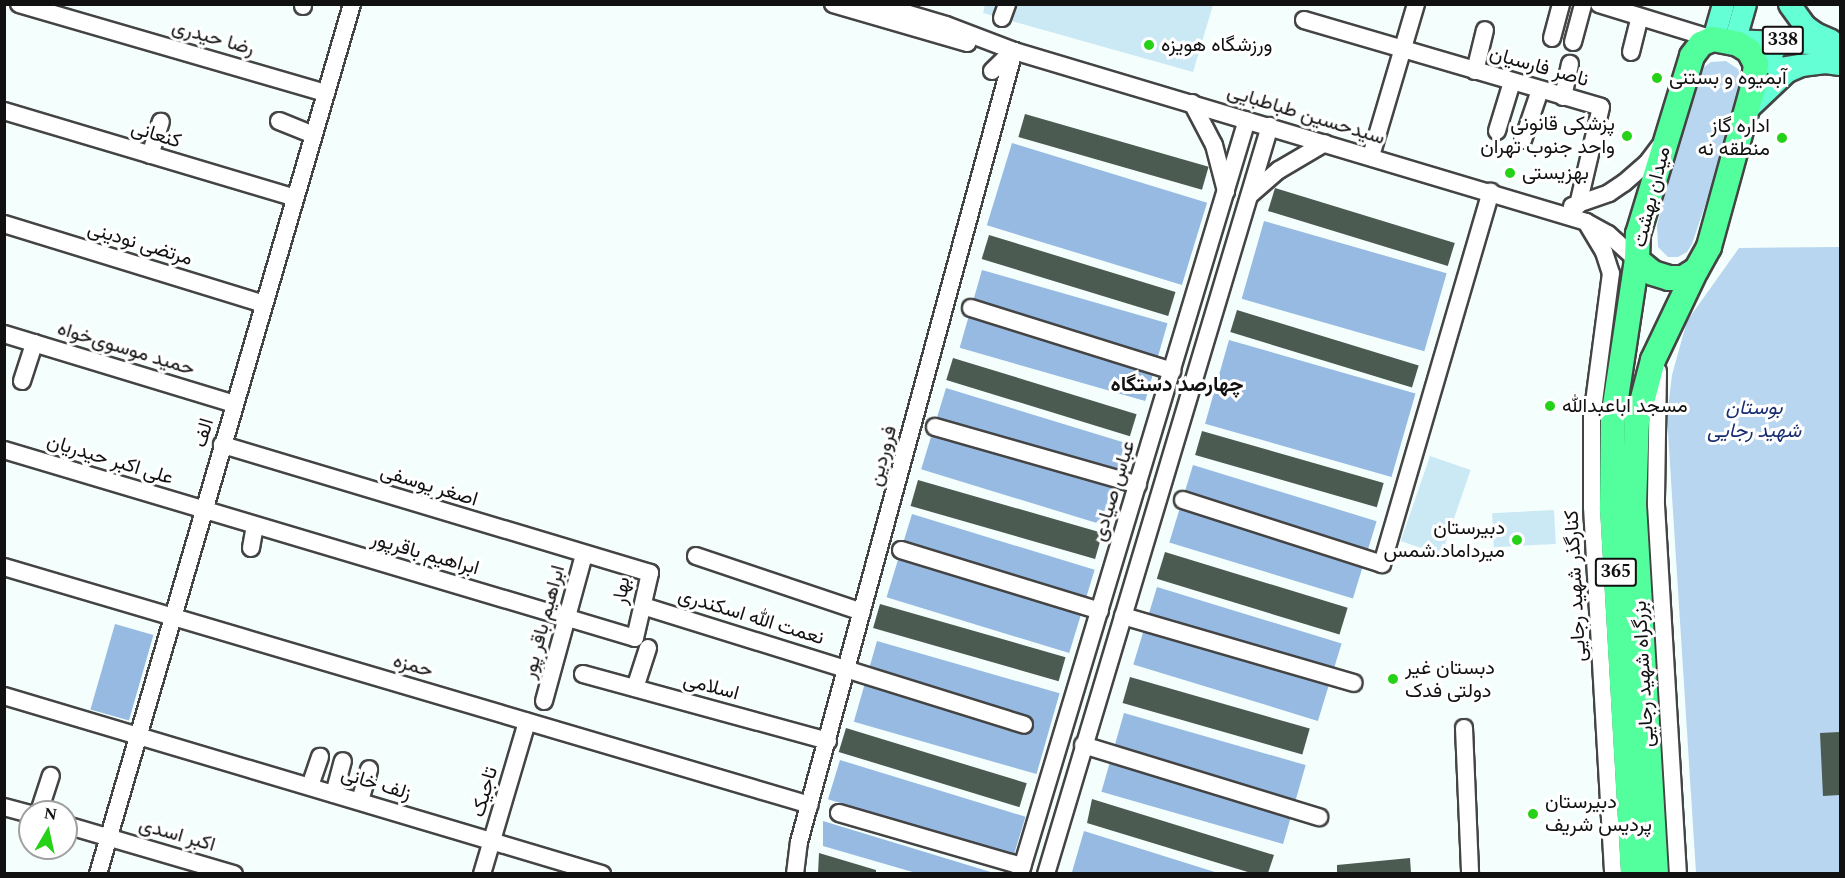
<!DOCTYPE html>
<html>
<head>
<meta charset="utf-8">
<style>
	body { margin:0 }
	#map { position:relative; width:1845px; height:878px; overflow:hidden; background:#f4fffd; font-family:Spectral,Vazirmatn,serif }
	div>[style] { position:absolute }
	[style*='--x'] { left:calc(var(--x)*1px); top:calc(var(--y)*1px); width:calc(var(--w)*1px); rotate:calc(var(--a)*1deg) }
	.green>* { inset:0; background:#b8d6ef }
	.forest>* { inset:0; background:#96bae2; transform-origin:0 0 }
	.pitch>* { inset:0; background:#cbe8f5; transform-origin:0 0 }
	.building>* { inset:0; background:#4c5b51; transform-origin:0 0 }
	.roads { filter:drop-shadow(2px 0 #444) drop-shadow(-2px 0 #444) drop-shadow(0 2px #444) drop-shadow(0 -2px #444) }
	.minor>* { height:16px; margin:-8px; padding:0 8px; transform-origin:8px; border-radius:8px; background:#fff }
	.major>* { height:21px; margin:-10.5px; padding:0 10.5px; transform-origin:10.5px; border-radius:10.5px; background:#64ffd4 }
	.highway>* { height:24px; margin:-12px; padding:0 12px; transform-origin:12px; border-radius:12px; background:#52ff9c }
	.dots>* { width:16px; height:16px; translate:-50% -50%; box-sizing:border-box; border:3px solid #fff; border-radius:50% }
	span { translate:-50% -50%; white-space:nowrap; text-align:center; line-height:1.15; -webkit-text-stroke:6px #fff; paint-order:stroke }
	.shield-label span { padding:2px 4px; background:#fff; border:2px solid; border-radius:4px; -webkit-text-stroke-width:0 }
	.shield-label { font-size:18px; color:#111; font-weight:700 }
	.street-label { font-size:20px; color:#111 }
	.poi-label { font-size:20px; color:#111 }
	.left { translate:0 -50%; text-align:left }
	.right { translate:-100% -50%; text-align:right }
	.park-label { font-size:20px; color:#182d71; font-style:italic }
	.neighbourhood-label { font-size:21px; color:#111; font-weight:700 }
	.frame { position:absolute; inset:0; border:6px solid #111; pointer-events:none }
	.north { position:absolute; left:18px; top:800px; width:60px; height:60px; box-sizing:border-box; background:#fff; border:2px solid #a0a0a0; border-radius:50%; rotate:9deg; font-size:16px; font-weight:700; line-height:24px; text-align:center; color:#111 }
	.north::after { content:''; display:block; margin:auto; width:21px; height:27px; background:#26d218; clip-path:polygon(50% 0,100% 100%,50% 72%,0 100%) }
</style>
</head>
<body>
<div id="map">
	<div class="green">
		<i style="clip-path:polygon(1726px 61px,1738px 69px,1741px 79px,1734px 119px,1692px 244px,1687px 252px,1678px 257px,1668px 257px,1658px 247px,1657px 225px,1685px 120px,1704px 67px,1711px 62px)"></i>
		<i style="clip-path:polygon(1840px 247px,1840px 873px,1696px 873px,1667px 417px,1672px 375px,1687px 321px,1739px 248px)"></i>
	</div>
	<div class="forest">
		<i style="left:1012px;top:143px;width:204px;height:86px;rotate:17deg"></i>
		<i style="left:1264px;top:221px;width:190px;height:81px;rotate:16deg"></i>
		<i style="left:982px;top:270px;width:193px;height:81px;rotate:16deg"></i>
		<i style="left:1229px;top:340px;width:194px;height:87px;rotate:16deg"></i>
		<i style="left:946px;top:388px;width:193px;height:85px;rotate:17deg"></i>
		<i style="left:1193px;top:465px;width:192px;height:81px;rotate:17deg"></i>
		<i style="left:912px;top:514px;width:191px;height:87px;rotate:17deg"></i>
		<i style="left:1157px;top:587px;width:193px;height:81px;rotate:17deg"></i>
		<i style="left:115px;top:624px;width:40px;height:89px;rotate:16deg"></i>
		<i style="left:877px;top:641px;width:190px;height:84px;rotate:16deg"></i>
		<i style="left:1124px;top:713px;width:189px;height:82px;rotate:16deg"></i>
		<i style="left:840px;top:760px;width:194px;height:41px;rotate:17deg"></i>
		<i style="clip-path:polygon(823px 821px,994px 873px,916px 873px,823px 846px)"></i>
		<i style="clip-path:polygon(1084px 831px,1218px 873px,1077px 873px,1072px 872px)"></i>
	</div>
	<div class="pitch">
		<i style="clip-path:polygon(985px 4px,1213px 5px,1193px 72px,983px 13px)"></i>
		<i style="left:1430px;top:456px;width:43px;height:90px;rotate:19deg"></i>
		<i style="left:1554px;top:510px;width:34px;height:62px;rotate:87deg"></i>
	</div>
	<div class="building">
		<i style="left:1025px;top:114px;width:191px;height:24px;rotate:16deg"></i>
		<i style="left:1275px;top:188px;width:188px;height:24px;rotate:17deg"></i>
		<i style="left:989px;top:235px;width:195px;height:25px;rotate:17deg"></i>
		<i style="left:1237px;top:310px;width:190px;height:23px;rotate:17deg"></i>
		<i style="left:953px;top:358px;width:192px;height:23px;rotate:17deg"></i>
		<i style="left:1202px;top:431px;width:189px;height:25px;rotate:16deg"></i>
		<i style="left:918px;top:480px;width:192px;height:27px;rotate:16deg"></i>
		<i style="left:1165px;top:552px;width:191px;height:28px;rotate:17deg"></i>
		<i style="left:880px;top:604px;width:193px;height:25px;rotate:16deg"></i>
		<i style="left:1130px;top:677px;width:187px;height:27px;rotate:16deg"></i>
		<i style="left:846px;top:728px;width:189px;height:25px;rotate:17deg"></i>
		<i style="clip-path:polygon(1840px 732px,1840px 795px,1823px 796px,1820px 733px)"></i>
		<i style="clip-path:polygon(1092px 799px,1274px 855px,1268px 873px,1251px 873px,1087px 823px)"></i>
		<i style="clip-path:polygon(819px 853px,876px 870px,876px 873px,818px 873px)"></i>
		<i style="clip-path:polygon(1410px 858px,1411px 873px,1337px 873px,1337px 865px)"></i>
	</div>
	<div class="roads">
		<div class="minor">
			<i style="--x:19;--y:4;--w:320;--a:16.2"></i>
			<i style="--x:833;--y:4;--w:140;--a:16.2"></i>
			<i style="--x:875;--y:4;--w:74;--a:16.5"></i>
			<i style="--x:946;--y:25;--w:73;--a:20.9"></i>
			<i style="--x:1014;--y:51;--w:597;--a:16.64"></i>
			<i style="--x:1586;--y:222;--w:25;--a:29"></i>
			<i style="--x:1608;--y:234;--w:39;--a:42"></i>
			<i style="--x:1599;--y:4;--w:119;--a:17.1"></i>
			<i style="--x:303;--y:6;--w:2;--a:-90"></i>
			<i style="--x:1002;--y:18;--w:15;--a:-70"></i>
			<i style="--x:1304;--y:20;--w:309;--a:16.3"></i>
			<i style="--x:1601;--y:107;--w:101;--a:103.2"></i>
			<i style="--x:1552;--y:38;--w:35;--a:-75"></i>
			<i style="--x:1573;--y:42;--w:39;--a:-75"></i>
			<i style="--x:1631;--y:52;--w:36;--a:-76"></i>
			<i style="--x:992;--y:71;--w:29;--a:-44"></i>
			<i style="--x:1475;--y:71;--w:42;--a:-76.3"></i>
			<i style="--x:1563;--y:97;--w:34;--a:-78"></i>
			<i style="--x:1192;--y:103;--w:47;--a:62.4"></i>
			<i style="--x:1214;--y:145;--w:48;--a:75.4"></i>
			<i style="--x:4;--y:111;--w:304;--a:16.6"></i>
			<i style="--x:279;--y:121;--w:37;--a:22"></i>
			<i style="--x:1497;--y:131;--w:51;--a:-73"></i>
			<i style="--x:1523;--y:140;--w:53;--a:-71.2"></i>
			<i style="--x:150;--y:155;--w:35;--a:-72"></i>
			<i style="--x:1371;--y:156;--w:159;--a:-73.5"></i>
			<i style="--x:1250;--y:195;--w:38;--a:-41"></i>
			<i style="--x:1279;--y:170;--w:53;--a:-30.4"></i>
			<i style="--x:1572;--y:206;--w:39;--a:-19"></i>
			<i style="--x:1609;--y:193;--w:18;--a:-34"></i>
			<i style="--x:1624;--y:183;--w:30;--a:-41"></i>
			<i style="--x:1647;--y:163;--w:21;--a:-53"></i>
			<i style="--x:1586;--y:222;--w:35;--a:59"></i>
			<i style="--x:1604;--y:252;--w:22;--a:72"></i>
			<i style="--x:1611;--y:273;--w:145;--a:97.5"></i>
			<i style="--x:1592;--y:417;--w:90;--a:90"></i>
			<i style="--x:1592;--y:507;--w:368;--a:86.7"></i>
			<i style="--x:4;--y:224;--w:272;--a:17.1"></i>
			<i style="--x:971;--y:308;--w:211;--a:17.4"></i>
			<i style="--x:4;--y:334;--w:240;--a:16.9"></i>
			<i style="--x:1658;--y:371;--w:134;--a:90.9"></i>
			<i style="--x:1656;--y:505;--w:370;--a:86.6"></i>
			<i style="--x:22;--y:381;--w:40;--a:-72"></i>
			<i style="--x:935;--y:427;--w:211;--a:15.9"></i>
			<i style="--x:4;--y:450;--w:658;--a:16.59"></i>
			<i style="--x:635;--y:638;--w:67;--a:-77"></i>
			<i style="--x:650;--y:573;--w:447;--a:-163.3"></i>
			<i style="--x:1183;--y:500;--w:209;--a:17.8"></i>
			<i style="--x:1382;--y:564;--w:388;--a:-73.7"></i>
			<i style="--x:251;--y:548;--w:22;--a:-80"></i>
			<i style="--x:901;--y:550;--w:208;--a:17"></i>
			<i style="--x:696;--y:556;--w:175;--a:18.6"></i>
			<i style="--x:4;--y:567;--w:840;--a:16.45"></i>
			<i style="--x:643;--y:606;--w:399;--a:17.3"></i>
			<i style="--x:1123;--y:616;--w:240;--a:16.2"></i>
			<i style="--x:583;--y:674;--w:254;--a:15.3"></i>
			<i style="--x:635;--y:688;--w:42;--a:-72"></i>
			<i style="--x:4;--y:696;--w:624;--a:16.58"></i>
			<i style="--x:544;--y:701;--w:151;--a:-74.7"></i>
			<i style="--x:1464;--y:728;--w:146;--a:87.6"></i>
			<i style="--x:1083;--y:745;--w:247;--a:17"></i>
			<i style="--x:310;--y:786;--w:31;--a:-71"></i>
			<i style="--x:334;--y:794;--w:34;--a:-75"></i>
			<i style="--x:360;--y:801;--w:33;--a:-74"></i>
			<i style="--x:4;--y:807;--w:27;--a:15"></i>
			<i style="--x:39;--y:812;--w:38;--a:-72"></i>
			<i style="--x:839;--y:813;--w:191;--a:16.2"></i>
			<i style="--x:66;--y:825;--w:175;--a:16.3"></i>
			<i style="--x:98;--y:874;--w:906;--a:-73.72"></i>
			<i style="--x:482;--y:874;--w:159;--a:-73.5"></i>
			<i style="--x:795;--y:874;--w:32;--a:-83"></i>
			<i style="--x:799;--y:842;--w:820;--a:-74.79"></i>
			<i style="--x:1020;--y:874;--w:787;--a:-73.25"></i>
			<i style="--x:1046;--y:874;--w:781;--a:-73.33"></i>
		</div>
		<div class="major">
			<i style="--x:1789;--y:4;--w:26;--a:54"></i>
			<i style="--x:1804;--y:25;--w:14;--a:36"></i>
			<i style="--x:1815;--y:33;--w:17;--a:24"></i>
			<i style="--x:1713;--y:39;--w:36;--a:-74"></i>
			<i style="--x:1727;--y:40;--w:113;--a:2"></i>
			<i style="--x:1790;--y:40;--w:17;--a:156"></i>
			<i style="--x:1774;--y:47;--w:9;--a:111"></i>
			<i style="--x:1771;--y:55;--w:8;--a:83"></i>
			<i style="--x:1772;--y:63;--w:9;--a:36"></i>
			<i style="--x:1779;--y:68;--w:19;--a:-9"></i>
			<i style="--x:1734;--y:42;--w:40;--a:-74"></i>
			<i style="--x:1749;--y:107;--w:52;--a:-43.5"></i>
			<i style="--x:1787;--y:71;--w:15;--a:-23"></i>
			<i style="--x:1801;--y:65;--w:24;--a:-7"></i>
			<i style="--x:1825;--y:62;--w:15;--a:8"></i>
		</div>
		<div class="highway">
			<i style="--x:1713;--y:39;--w:25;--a:11"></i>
			<i style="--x:1738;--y:44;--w:13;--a:32"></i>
			<i style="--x:1749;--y:51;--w:15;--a:62"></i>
			<i style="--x:1756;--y:64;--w:23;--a:97"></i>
			<i style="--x:1753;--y:87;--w:166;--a:105.4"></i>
			<i style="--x:1709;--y:247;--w:26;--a:119"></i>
			<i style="--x:1696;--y:270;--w:15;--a:148"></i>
			<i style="--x:1683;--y:278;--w:14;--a:180"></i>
			<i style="--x:1669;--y:278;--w:17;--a:-163"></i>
			<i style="--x:1653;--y:273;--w:21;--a:-141"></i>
			<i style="--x:1637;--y:260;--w:26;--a:-88"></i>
			<i style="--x:1638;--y:234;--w:186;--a:-73.1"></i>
			<i style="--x:1692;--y:56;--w:15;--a:-53"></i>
			<i style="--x:1701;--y:44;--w:13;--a:-23"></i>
			<i style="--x:1633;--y:874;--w:368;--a:-93.3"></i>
			<i style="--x:1612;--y:507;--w:89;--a:-89.4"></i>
			<i style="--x:1613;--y:418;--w:160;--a:-81.4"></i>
			<i style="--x:1656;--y:874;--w:370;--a:-93.4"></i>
			<i style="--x:1634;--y:505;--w:84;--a:-88"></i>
			<i style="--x:1637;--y:421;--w:63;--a:-75.3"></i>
			<i style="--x:1653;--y:360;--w:100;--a:-64.5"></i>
		</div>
	</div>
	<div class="dots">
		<i style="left:1149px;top:45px;background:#26d218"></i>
		<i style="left:1657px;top:78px;background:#26d218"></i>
		<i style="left:1627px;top:136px;background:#26d218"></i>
		<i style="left:1782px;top:138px;background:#26d218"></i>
		<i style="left:1510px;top:173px;background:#26d218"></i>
		<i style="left:1550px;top:406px;background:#26d218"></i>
		<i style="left:1517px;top:540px;background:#26d218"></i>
		<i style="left:1393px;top:679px;background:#26d218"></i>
		<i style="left:1533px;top:814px;background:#26d218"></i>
	</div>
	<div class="shield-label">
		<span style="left:1783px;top:40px">338</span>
		<span style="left:1616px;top:572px">365</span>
	</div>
	<div class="street-label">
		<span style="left:213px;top:38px;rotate:16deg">رضا حیدری</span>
		<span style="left:1539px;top:67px;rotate:16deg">ناصر فارسیان</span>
		<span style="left:1306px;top:115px;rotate:17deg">سیدحسین طباطبایی</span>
		<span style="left:156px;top:135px;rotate:17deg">کنعانی</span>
		<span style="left:1652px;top:197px;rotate:-76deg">میدان بهشت</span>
		<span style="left:140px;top:244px;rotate:17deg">مرتضی نودینی</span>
		<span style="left:126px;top:349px;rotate:17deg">حمید موسوی‌خواه</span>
		<span style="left:204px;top:433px;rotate:-74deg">الف</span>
		<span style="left:883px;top:456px;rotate:-75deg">فروردین</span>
		<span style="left:110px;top:460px;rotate:17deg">علی اکبر حیدریان</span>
		<span style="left:429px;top:486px;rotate:17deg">اصغر یوسفی</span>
		<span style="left:1114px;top:491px;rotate:-73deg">عباس صیادی</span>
		<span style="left:425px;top:554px;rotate:16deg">ابراهیم باقرپور</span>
		<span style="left:1576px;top:586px;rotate:-93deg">کنارگذر شهید رجایی</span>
		<span style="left:622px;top:591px;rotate:-83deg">بهار</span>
		<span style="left:751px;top:617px;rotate:17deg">نعمت الله اسکندری</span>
		<span style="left:544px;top:622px;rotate:-75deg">ابراهیم باقر پور</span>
		<span style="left:413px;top:666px;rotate:16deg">حمزه</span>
		<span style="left:1644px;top:674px;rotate:-93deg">بزرگراه شهید رجایی</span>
		<span style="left:711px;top:687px;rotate:15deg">اسلامی</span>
		<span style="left:376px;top:784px;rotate:17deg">زلف خانی</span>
		<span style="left:485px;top:792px;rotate:-74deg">تاجیک</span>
		<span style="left:177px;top:835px;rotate:16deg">اکبر اسدی</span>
	</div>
	<div class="poi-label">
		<span class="left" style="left:1161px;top:45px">ورزشگاه هویزه</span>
		<span class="left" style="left:1669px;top:78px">آبمیوه و بستنی</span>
		<span class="right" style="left:1615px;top:136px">پزشکی قانونی<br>واحد جنوب تهران</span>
		<span class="right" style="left:1770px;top:138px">اداره گاز<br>منطقه نه</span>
		<span class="left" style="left:1522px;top:173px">بهزیستی</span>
		<span class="left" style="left:1562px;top:406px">مسجد اباعبدالله</span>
		<span class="right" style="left:1505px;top:540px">دبیرستان<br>میرداماد.شمس</span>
		<span class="left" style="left:1405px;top:680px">دبستان غیر<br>دولتی فدک</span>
		<span class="left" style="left:1545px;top:814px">دبیرستان<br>پردیس شریف</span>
	</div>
	<div class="park-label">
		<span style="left:1754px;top:420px">بوستان<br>شهید رجایی</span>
	</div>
	<div class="neighbourhood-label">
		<span style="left:1177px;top:385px">چهارصد دستگاه</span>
	</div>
	<div class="frame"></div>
	<div class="north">N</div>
</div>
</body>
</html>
